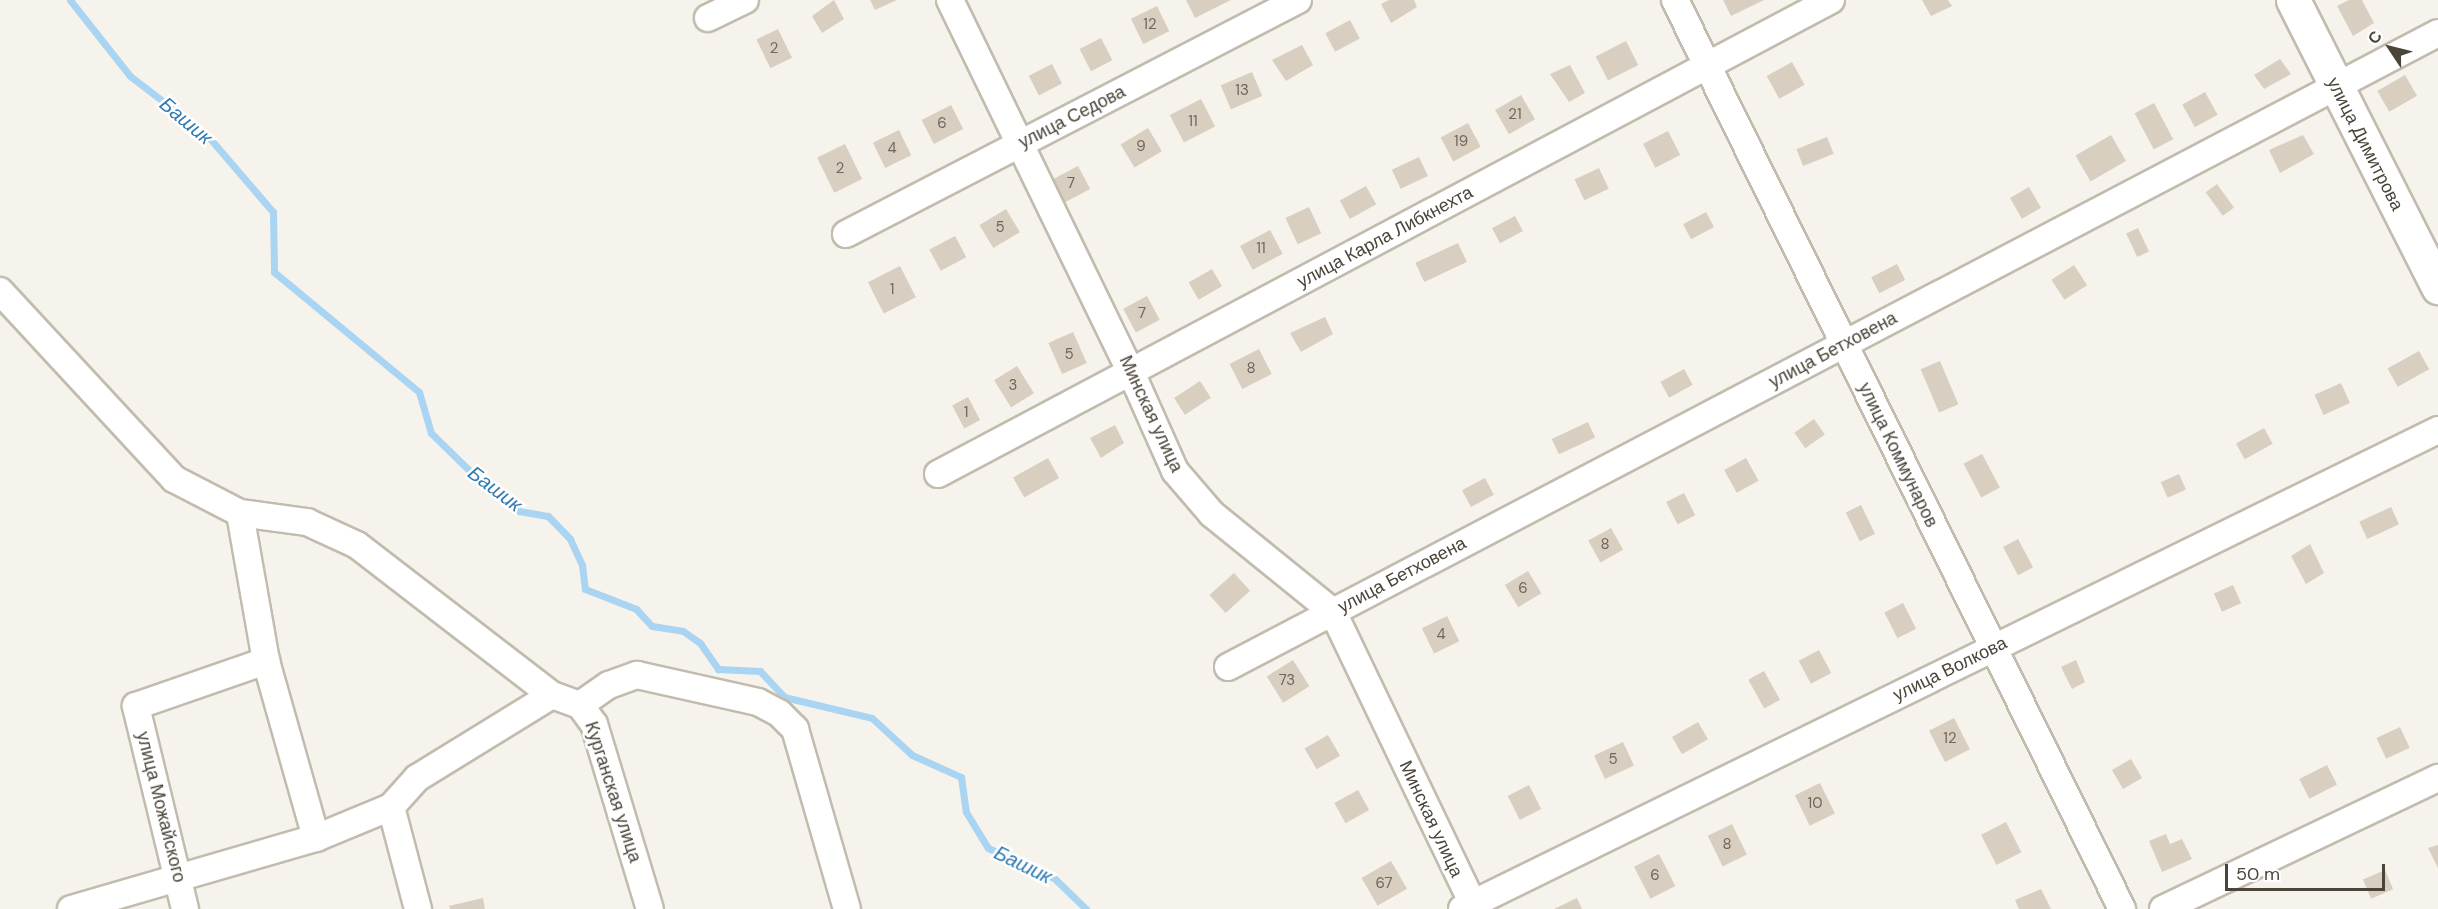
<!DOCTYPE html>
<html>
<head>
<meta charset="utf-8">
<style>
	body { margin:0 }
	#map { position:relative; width:2438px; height:909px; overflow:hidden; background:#f6f3ec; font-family:"DM Sans",sans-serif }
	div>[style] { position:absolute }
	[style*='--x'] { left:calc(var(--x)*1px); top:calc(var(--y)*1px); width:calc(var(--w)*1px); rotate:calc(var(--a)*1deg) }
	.stream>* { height:7px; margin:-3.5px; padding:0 3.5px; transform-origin:3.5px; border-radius:3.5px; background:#a9d4f2 }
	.building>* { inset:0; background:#d8cfc1; transform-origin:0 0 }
	.roads { filter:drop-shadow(2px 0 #c2bbae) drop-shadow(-2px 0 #c2bbae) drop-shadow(0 2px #c2bbae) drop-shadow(0 -2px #c2bbae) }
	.minor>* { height:26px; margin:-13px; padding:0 13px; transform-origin:13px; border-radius:13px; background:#fff }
	.tertiary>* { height:33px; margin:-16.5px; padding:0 16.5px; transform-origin:16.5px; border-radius:16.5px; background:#fff }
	span { translate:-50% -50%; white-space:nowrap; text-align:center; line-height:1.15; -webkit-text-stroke:5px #fff; paint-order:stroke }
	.number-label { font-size:15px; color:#6e675b }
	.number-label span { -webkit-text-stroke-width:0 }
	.street-label { font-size:18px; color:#4b4439 }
	.water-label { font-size:20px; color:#2e7ab2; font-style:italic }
	.north { position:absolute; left:2360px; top:18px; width:60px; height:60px; -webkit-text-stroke:4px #fff; paint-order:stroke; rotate:305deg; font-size:16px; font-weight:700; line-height:24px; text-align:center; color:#4b4439 }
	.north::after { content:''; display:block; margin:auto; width:21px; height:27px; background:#4b4439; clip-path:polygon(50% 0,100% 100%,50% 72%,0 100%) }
	.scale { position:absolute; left:2225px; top:864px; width:160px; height:27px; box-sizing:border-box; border:3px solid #4b4439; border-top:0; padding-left:8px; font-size:18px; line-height:21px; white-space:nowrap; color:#4b4439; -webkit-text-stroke:4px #fff; paint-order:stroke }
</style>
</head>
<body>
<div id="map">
	<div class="stream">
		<i style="--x:70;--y:0;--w:97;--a:51.7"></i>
		<i style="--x:130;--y:76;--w:97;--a:37.5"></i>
		<i style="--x:207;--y:135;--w:101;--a:49.4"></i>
		<i style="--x:273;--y:212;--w:60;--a:89"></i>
		<i style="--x:274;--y:272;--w:188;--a:39.6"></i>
		<i style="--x:419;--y:392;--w:43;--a:73.7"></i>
		<i style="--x:431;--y:433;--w:63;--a:44.4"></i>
		<i style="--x:476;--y:477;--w:55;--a:38.3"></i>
		<i style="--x:519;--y:511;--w:29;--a:10"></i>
		<i style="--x:548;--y:516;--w:32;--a:46"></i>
		<i style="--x:570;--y:539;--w:29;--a:65"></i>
		<i style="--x:582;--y:565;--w:24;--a:83"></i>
		<i style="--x:585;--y:589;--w:55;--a:21.4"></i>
		<i style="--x:636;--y:609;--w:23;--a:47"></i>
		<i style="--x:652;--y:626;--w:31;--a:9"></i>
		<i style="--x:683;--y:631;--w:21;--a:35"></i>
		<i style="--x:700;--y:643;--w:32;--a:55"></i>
		<i style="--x:718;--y:669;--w:42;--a:2.7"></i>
		<i style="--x:760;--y:671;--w:35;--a:47"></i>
		<i style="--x:784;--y:697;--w:90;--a:13.4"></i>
		<i style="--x:872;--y:718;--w:54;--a:42.8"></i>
		<i style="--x:912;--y:755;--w:54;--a:24.2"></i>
		<i style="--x:961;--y:777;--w:35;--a:82"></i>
		<i style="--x:966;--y:812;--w:42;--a:58.6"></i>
		<i style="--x:988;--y:848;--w:72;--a:24.4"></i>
		<i style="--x:1054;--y:878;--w:45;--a:44.1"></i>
	</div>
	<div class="building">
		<i style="clip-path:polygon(834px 0,844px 19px,822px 33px,812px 16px)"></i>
		<i style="clip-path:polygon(870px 0,897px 0,875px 10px)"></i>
		<i style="clip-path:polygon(1186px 0,1231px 0,1195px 18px)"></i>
		<i style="clip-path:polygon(1389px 0,1414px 0,1417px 7px,1391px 23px,1381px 4px)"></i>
		<i style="clip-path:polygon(1723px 0,1764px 0,1731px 16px)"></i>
		<i style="clip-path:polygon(1922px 0,1948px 0,1952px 6px,1931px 16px)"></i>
		<i style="clip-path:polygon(2349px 0,2362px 0,2374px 23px,2353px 36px,2337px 6px)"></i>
		<i style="left:1157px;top:6px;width:28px;height:29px;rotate:64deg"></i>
		<i style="left:1350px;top:20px;width:21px;height:28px;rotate:62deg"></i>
		<i style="left:778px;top:29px;width:32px;height:24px;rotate:64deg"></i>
		<i style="left:1101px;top:38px;width:25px;height:24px;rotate:63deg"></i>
		<i style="left:1626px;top:41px;width:27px;height:34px;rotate:63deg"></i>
		<i style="clip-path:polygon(1302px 45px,1313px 65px,1286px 81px,1272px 60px)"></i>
		<i style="clip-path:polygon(2280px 59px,2291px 74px,2264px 89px,2254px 75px)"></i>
		<i style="left:1792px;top:62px;width:26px;height:29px;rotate:61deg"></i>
		<i style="left:1052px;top:64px;width:22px;height:26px;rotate:63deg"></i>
		<i style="clip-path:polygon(1570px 65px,1585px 93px,1569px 102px,1550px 74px)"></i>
		<i style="left:1252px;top:72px;width:26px;height:34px;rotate:67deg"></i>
		<i style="left:2405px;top:75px;width:24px;height:32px;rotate:60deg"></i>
		<i style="left:2205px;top:92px;width:26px;height:26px;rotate:61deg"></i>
		<i style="left:1521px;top:95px;width:28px;height:30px;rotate:60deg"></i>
		<i style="left:1201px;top:99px;width:31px;height:35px;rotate:63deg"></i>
		<i style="left:2154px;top:103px;width:41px;height:22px;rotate:62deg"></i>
		<i style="left:951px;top:105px;width:27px;height:33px;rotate:63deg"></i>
		<i style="left:1468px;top:123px;width:27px;height:31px;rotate:62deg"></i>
		<i style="left:1148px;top:128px;width:27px;height:32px;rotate:59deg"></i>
		<i style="left:899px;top:130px;width:28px;height:29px;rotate:64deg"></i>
		<i style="left:1668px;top:131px;width:27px;height:28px;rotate:63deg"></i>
		<i style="left:2111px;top:135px;width:30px;height:41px;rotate:60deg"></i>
		<i style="clip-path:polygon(2303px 135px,2314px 154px,2280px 173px,2269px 150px)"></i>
		<i style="left:1827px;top:137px;width:18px;height:33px;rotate:68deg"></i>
		<i style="left:845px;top:144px;width:39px;height:31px;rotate:64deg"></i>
		<i style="left:1419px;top:157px;width:21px;height:30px;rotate:65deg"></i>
		<i style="left:1078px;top:166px;width:26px;height:29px;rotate:62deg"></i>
		<i style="left:1599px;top:168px;width:23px;height:27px;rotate:65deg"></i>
		<i style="left:2217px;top:184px;width:29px;height:14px;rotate:54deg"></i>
		<i style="left:1366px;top:186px;width:21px;height:30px;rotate:61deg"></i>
		<i style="left:2029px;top:187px;width:24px;height:22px;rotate:60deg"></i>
		<i style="left:1309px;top:207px;width:29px;height:26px;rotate:65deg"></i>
		<i style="left:1006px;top:209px;width:27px;height:31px;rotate:59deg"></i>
		<i style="left:1706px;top:212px;width:17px;height:26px;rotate:62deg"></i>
		<i style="left:1515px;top:216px;width:17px;height:26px;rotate:62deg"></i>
		<i style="left:2138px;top:228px;width:26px;height:13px;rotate:65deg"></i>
		<i style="left:1270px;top:230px;width:27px;height:34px;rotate:62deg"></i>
		<i style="left:955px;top:236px;width:24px;height:29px;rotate:62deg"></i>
		<i style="left:1458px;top:243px;width:21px;height:47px;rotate:65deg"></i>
		<i style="left:1897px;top:264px;width:18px;height:29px;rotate:63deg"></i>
		<i style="left:2074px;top:265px;width:24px;height:27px;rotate:57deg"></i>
		<i style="left:900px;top:266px;width:35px;height:36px;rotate:63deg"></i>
		<i style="left:1212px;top:269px;width:20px;height:27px;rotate:60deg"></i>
		<i style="left:1147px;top:296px;width:27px;height:27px;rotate:62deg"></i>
		<i style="clip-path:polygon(1325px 317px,1333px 334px,1301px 352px,1290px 333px)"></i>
		<i style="left:1073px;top:332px;width:34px;height:27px;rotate:66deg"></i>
		<i style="left:1259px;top:349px;width:28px;height:33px;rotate:63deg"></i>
		<i style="left:2419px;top:351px;width:21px;height:36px;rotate:61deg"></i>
		<i style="left:1940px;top:361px;width:47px;height:21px;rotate:67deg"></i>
		<i style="left:1017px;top:366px;width:32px;height:27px;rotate:58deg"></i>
		<i style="left:1684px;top:369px;width:18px;height:27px;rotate:61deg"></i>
		<i style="left:1200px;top:381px;width:20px;height:31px;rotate:57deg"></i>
		<i style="left:2341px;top:383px;width:22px;height:29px;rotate:66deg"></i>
		<i style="left:968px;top:397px;width:26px;height:18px;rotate:62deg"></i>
		<i style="left:1814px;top:419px;width:19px;height:24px;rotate:55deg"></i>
		<i style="left:1588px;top:422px;width:17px;height:40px;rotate:65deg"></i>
		<i style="clip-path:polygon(1115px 425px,1124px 443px,1101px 458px,1090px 438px)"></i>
		<i style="left:2264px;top:428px;width:18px;height:32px;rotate:61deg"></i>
		<i style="left:1982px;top:454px;width:38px;height:21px;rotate:62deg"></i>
		<i style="left:1048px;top:458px;width:23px;height:40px;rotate:61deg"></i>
		<i style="left:1746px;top:458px;width:26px;height:25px;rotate:61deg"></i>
		<i style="left:2179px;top:474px;width:17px;height:20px;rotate:66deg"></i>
		<i style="left:1485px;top:478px;width:19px;height:26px;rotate:62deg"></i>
		<i style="left:1684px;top:493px;width:25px;height:20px;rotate:63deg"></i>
		<i style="left:1861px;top:505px;width:32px;height:17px;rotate:64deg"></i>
		<i style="left:2391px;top:507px;width:19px;height:35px;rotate:65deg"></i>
		<i style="left:1611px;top:528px;width:25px;height:26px;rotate:61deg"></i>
		<i style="left:2018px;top:539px;width:32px;height:17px;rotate:62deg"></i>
		<i style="clip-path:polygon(2310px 544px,2324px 573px,2306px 584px,2291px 556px)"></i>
		<i style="left:1528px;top:571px;width:26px;height:27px;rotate:59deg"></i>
		<i style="left:1234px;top:573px;width:24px;height:33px;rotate:48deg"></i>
		<i style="left:2233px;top:585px;width:20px;height:21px;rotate:66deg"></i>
		<i style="left:1903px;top:603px;width:29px;height:21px;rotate:63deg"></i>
		<i style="left:1447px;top:616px;width:28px;height:28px;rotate:64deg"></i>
		<i style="left:1819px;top:650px;width:26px;height:23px;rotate:62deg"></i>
		<i style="left:1293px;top:660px;width:31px;height:31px;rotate:58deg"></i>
		<i style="clip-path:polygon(2076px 660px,2085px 682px,2072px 689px,2061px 667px)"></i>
		<i style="left:1764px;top:671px;width:33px;height:18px;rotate:61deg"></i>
		<i style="left:1954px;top:718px;width:35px;height:28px;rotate:63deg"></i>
		<i style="left:1698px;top:722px;width:20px;height:30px;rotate:60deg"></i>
		<i style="left:2400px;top:727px;width:23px;height:26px;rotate:65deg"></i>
		<i style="left:1328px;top:735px;width:24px;height:27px;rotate:60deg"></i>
		<i style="left:1623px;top:742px;width:26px;height:32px;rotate:65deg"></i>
		<i style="left:2131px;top:759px;width:22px;height:22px;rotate:60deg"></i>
		<i style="left:2327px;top:765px;width:22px;height:31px;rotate:63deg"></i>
		<i style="left:1820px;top:783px;width:34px;height:28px;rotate:64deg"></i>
		<i style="left:1529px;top:785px;width:27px;height:24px;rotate:63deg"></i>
		<i style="left:1358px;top:790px;width:23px;height:27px;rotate:61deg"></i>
		<i style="left:2006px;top:822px;width:34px;height:28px;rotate:63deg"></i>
		<i style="left:1732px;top:824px;width:34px;height:27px;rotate:64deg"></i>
		<i style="clip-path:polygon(2166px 834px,2170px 844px,2182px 839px,2192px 859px,2162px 872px,2149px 841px)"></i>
		<i style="clip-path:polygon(2438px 845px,2438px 868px,2428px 848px)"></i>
		<i style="left:1659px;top:854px;width:36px;height:28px;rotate:63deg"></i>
		<i style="left:1391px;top:861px;width:32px;height:34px;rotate:60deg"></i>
		<i style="left:2385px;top:870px;width:21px;height:24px;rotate:67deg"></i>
		<i style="clip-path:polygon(2041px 889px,2051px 909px,2019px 909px,2015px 900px)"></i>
		<i style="clip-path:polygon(483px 898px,485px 909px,450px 909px,449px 906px)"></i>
		<i style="clip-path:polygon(1577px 898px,1582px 909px,1554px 909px)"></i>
	</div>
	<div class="roads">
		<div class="minor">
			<i style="--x:950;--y:0;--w:414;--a:64.1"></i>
			<i style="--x:1131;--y:372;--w:108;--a:66"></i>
			<i style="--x:1175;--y:471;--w:57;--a:49.3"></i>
			<i style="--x:1212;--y:514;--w:156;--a:39"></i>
			<i style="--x:1333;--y:612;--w:329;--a:64.4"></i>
			<i style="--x:1675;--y:0;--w:1013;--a:63.81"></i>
			<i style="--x:708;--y:18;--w:41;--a:-25.9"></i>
			<i style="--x:846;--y:234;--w:509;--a:-27.37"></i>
			<i style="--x:0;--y:291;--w:256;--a:47.2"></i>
			<i style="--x:174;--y:479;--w:74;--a:27.3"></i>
			<i style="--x:240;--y:513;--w:68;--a:7.7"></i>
			<i style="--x:307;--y:522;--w:55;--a:24.7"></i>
			<i style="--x:357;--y:545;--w:246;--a:37.6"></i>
			<i style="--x:552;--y:695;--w:30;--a:20"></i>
			<i style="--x:580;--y:705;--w:24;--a:54"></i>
			<i style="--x:594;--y:724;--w:193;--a:73.2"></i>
			<i style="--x:938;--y:474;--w:1011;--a:-27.96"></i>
			<i style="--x:266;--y:661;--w:184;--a:74.2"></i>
			<i style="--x:1228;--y:667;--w:1366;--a:-27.65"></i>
			<i style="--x:580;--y:705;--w:35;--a:-35"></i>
			<i style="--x:609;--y:685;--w:30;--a:-20"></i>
			<i style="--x:637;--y:675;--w:124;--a:12.6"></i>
			<i style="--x:758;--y:702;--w:24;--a:28"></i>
			<i style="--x:779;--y:713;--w:23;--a:45"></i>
			<i style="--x:795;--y:729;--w:187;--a:73.9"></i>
			<i style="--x:391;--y:807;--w:106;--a:75.2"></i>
			<i style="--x:71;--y:909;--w:255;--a:-16.2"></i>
			<i style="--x:316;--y:838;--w:81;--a:-22.5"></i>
			<i style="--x:391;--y:807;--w:39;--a:-48"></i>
			<i style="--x:417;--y:778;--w:158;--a:-31.6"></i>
			<i style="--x:185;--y:909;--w:209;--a:-103.6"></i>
			<i style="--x:136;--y:706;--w:138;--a:-19.1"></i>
			<i style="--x:266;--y:661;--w:150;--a:-100"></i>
			<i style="--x:1462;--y:909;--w:1087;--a:-26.14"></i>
			<i style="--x:2163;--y:909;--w:305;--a:-25.5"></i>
		</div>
		<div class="tertiary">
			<i style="--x:2293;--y:0;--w:322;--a:63.2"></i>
		</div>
	</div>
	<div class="number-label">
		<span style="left:1150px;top:25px">12</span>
		<span style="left:774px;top:49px">2</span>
		<span style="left:1242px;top:91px">13</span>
		<span style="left:1515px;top:115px">21</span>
		<span style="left:1193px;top:122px">11</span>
		<span style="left:942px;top:124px">6</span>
		<span style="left:1461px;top:142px">19</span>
		<span style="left:1141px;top:147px">9</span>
		<span style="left:892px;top:149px">4</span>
		<span style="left:840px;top:169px">2</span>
		<span style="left:1071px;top:184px">7</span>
		<span style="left:1000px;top:228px">5</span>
		<span style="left:1261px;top:249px">11</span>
		<span style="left:892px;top:290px">1</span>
		<span style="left:1142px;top:314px">7</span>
		<span style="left:1069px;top:355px">5</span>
		<span style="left:1251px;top:369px">8</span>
		<span style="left:1013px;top:386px">3</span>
		<span style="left:966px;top:413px">1</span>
		<span style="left:1605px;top:545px">8</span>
		<span style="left:1523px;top:589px">6</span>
		<span style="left:1441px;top:635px">4</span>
		<span style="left:1287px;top:681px">73</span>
		<span style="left:1950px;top:739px">12</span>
		<span style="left:1613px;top:760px">5</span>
		<span style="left:1815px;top:804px">10</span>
		<span style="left:1727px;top:845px">8</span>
		<span style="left:1655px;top:876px">6</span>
		<span style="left:1384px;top:884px">67</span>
	</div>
	<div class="street-label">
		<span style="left:1072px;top:117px;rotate:-27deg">улица Седова</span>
		<span style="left:2365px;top:144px;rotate:63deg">улица Димитрова</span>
		<span style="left:1385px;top:237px;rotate:-28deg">улица Карла Либкнехта</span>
		<span style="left:1833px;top:350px;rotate:-28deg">улица Бетховена</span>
		<span style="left:1151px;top:414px;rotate:65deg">Минская улица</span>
		<span style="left:1898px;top:455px;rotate:64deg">улица Коммунаров</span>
		<span style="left:1402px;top:575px;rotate:-28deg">улица Бетховена</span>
		<span style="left:1950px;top:669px;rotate:-26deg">улица Волкова</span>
		<span style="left:613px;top:792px;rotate:72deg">Курганская улица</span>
		<span style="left:161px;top:807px;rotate:76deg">улица Можайского</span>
		<span style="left:1431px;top:819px;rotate:65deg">Минская улица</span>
	</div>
	<div class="water-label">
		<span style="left:186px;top:121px;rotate:40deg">Башик</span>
		<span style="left:495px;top:489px;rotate:37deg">Башик</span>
		<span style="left:1023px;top:865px;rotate:26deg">Башик</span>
	</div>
	<div class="north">С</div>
	<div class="scale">50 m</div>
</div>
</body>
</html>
